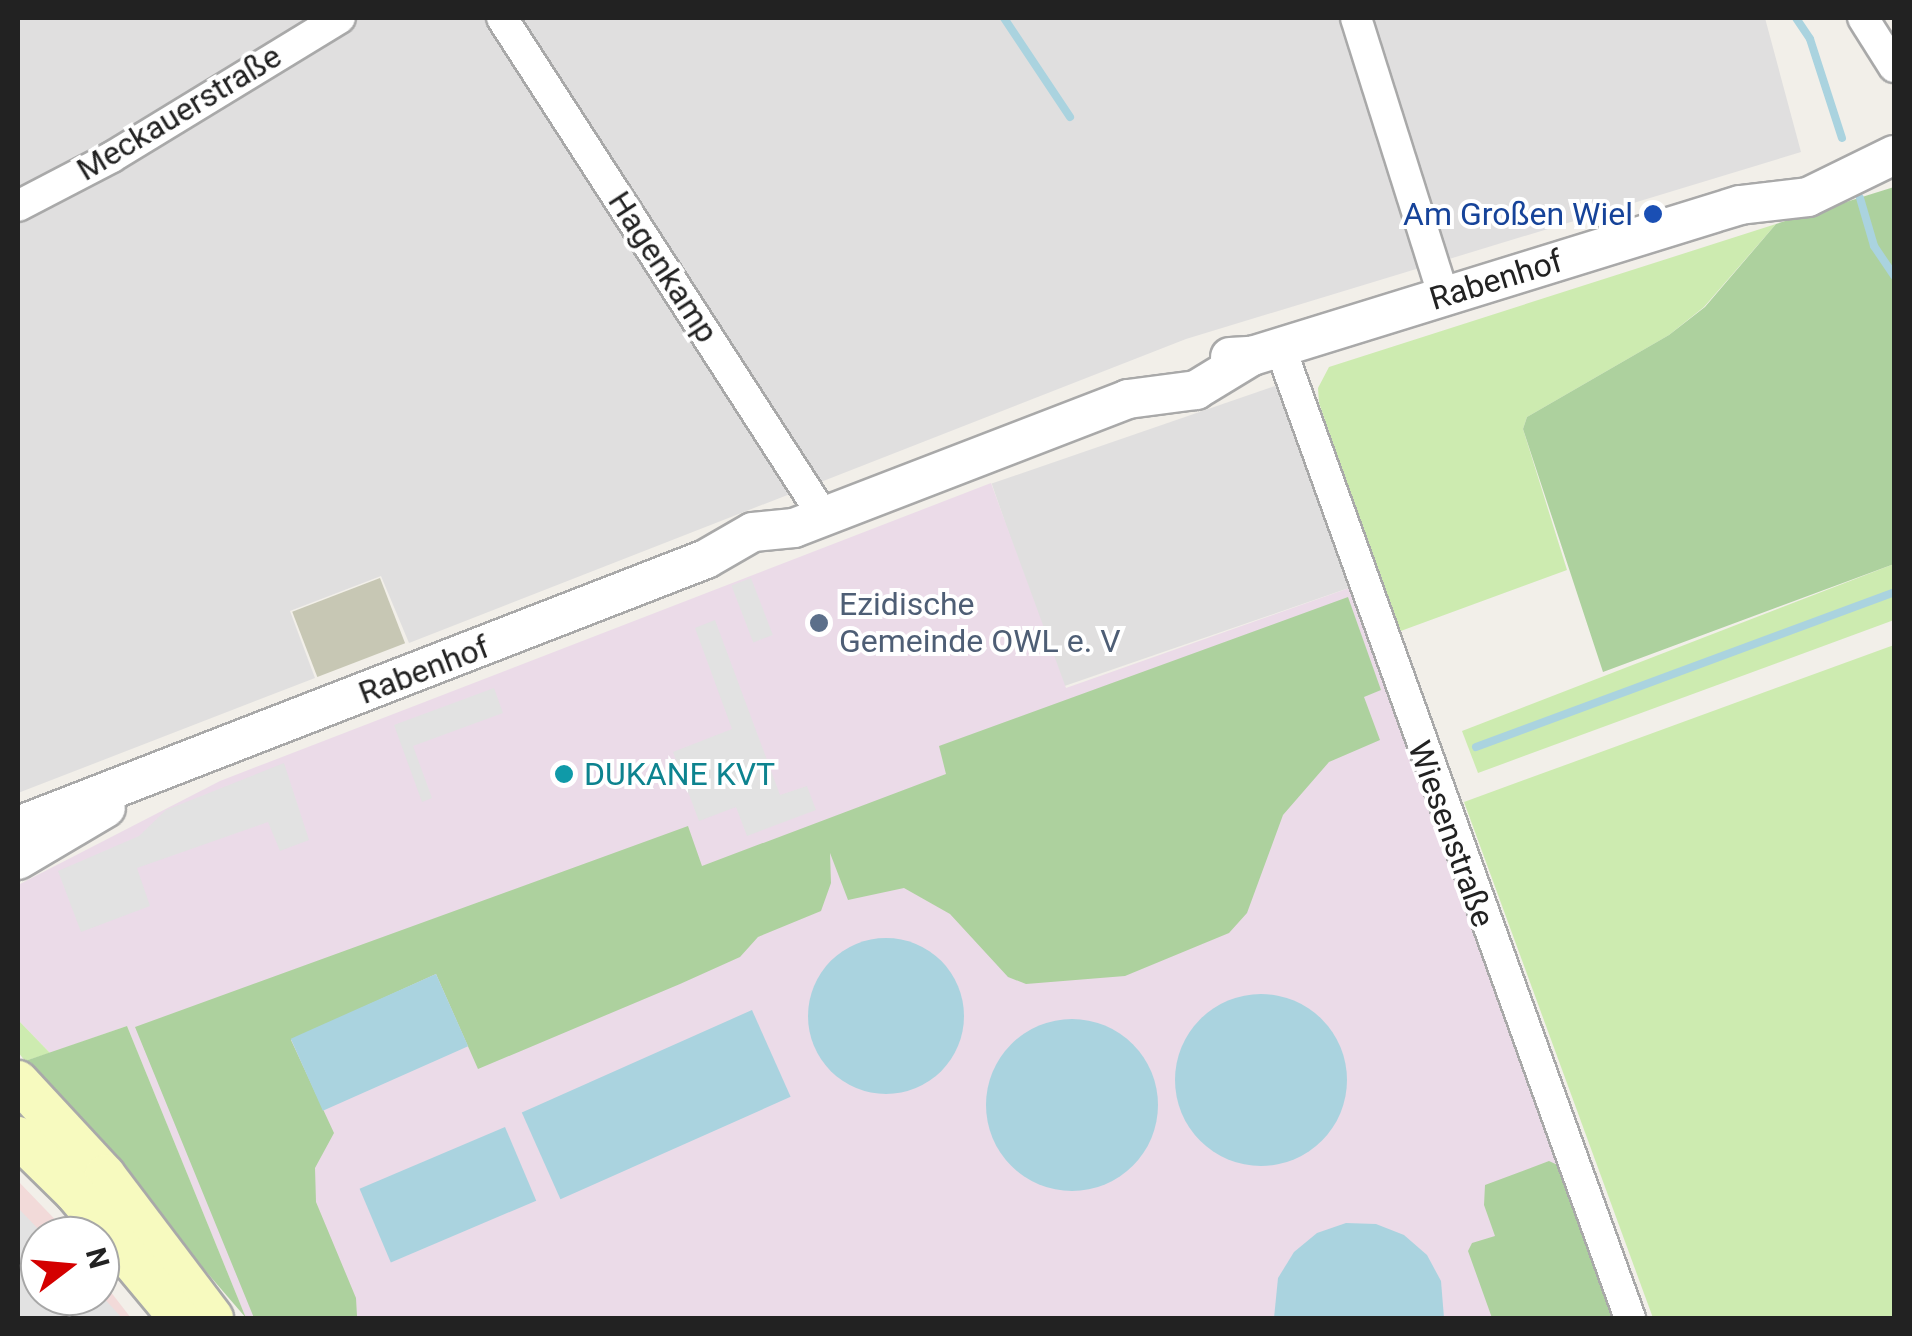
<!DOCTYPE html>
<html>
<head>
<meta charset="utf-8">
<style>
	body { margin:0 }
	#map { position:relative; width:1912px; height:1336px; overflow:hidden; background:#f2efe9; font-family:Roboto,sans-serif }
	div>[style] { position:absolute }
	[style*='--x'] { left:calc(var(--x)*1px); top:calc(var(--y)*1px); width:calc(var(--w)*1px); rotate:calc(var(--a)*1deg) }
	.residential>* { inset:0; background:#e0dfdf; transform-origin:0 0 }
	.commercial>* { inset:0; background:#f2dad9 }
	.industrial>* { inset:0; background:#ebdbe8 }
	.construction>* { inset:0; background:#c7c7b4; transform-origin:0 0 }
	.grass>* { inset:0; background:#cdebb0 }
	.forest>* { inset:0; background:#add19e }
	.parking>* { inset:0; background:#e2e2e2; transform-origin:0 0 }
	.water>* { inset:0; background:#aad3df; transform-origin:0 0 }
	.round { border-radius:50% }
	.stream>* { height:8px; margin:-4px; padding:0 4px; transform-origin:4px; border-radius:4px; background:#aad3df }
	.roads { filter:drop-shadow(2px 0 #a9a9a9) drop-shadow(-2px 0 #a9a9a9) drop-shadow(0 2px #a9a9a9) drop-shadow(0 -2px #a9a9a9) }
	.minor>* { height:30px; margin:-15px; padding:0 15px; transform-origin:15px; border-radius:15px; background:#fff }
	.tertiary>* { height:38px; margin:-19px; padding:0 19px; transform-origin:19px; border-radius:19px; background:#fff }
	.secondary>* { height:40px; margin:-20px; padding:0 20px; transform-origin:20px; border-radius:20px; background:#f7fabf }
	.dots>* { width:28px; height:28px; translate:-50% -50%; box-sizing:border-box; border:5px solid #fff; border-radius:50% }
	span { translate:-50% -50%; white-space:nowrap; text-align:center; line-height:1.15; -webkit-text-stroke:8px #fff; paint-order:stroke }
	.street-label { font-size:32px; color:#222 }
	.transit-label { font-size:32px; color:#164399 }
	.right { translate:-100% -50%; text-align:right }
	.service-label { font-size:32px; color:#4e5e75 }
	.left { translate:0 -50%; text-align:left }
	.culture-label { font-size:32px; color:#0d838f }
	.frame { position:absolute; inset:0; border:20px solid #222; pointer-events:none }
	.north { position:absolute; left:20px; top:1216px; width:100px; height:100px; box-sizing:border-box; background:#fff; border:2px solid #a7a7a7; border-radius:50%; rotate:74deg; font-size:28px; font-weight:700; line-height:40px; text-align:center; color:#222 }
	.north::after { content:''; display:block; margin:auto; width:35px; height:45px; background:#d40000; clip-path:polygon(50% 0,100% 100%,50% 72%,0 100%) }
</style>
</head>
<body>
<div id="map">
	<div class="residential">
		<i style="clip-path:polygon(18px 18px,1765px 18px,1801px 152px,1186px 339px,409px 643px,381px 576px,290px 611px,315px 678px,18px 793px)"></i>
		<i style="left:1281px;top:384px;width:215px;height:306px;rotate:71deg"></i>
	</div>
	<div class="commercial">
		<i style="clip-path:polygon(18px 1181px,71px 1236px,40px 1236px,40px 1296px,100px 1296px,100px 1278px,131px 1318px,18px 1318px)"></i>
	</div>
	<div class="industrial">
		<i style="clip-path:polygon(991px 483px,1066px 688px,1352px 587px,1617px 1318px,246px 1318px,127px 1026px,50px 1053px,18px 1020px,18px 885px,220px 781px)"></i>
	</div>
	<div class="construction">
		<i style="left:380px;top:578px;width:70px;height:94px;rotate:69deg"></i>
	</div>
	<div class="grass">
		<i style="clip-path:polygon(1776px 224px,1704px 307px,1669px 335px,1527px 417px,1523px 429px,1567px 570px,1398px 632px,1319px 403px,1318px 388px,1329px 367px)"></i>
		<i style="clip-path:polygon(1894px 564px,1894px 620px,1478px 773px,1462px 731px)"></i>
		<i style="clip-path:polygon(1894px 645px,1894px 1318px,1653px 1318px,1464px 802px)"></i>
		<i style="clip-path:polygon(18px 1020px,50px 1053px,25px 1061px,18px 1052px)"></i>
	</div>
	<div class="forest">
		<i style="clip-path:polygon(1894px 187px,1894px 564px,1603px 672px,1523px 429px,1527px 417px,1669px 335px,1705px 307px,1776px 224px)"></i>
		<i style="clip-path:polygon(1348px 597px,1381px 690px,1364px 697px,1380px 740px,1329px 762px,1283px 815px,1247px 913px,1229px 933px,1125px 976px,1026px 984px,1008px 977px,950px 914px,904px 888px,848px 900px,830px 853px,831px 883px,821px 911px,758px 937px,740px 957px,680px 984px,478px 1069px,436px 974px,291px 1040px,334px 1133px,315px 1168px,316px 1202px,356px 1298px,357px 1316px,254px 1318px,135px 1027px,688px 826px,702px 866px,946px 774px,939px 746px)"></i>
		<i style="clip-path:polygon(127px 1026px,246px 1318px,25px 1061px)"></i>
		<i style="clip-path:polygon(1549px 1161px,1562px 1167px,1617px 1318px,1492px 1318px,1468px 1251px,1472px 1243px,1495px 1236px,1484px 1205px,1485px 1185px)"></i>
	</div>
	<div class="parking">
		<i style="left:751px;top:578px;width:61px;height:21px;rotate:69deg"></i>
		<i style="clip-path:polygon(715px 620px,780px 795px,807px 786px,816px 810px,747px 836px,736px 807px,699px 821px,673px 752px,732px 729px,695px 628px)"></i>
		<i style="clip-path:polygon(494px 688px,503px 713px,413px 746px,432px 798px,422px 802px,394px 725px)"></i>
		<i style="clip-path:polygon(284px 763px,309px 840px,280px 851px,268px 822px,137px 868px,150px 906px,81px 932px,58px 871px,139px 836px,166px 810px)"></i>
		<i style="clip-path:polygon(18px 1208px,45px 1236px,40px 1296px,100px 1294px,122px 1318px,18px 1318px)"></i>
	</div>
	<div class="water">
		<i class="round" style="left:808px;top:938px;width:156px;height:156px"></i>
		<i style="left:436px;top:974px;width:79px;height:159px;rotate:66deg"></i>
		<i class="round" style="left:1175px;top:994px;width:172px;height:172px"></i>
		<i style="left:752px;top:1010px;width:95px;height:252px;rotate:66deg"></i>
		<i class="round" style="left:986px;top:1019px;width:172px;height:172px"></i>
		<i style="left:505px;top:1127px;width:80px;height:158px;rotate:67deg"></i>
		<i style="clip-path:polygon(1346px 1223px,1376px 1224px,1404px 1235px,1427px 1255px,1441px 1281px,1444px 1318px,1274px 1318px,1278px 1278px,1294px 1252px,1317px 1233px)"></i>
	</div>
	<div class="stream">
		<i style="--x:1004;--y:18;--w:119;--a:56.3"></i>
		<i style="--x:1796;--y:18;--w:25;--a:56"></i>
		<i style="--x:1810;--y:39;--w:104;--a:72.1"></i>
		<i style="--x:1860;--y:198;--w:50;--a:73.7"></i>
		<i style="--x:1874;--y:246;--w:36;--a:56"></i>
		<i style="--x:1476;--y:747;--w:446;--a:-20.3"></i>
	</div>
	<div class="roads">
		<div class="minor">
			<i style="--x:502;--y:18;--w:594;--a:57.17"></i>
			<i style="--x:1356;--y:18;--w:293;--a:72.5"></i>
			<i style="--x:1863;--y:18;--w:58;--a:57.7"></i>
			<i style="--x:18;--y:206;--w:106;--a:-27.5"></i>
			<i style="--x:112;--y:157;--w:267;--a:-31.4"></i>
			<i style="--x:1280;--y:347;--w:1032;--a:70.18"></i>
		</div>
		<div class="tertiary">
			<i style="--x:1230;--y:357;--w:22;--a:-3"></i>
			<i style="--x:1252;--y:356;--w:511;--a:-17.19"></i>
			<i style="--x:1740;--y:205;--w:68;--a:-6.7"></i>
			<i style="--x:1808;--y:197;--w:96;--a:-26"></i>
			<i style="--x:18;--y:826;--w:738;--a:-21.21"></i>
			<i style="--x:706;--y:559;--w:54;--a:-29.9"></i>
			<i style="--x:753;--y:532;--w:41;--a:-5.6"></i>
			<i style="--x:794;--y:528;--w:358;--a:-21.1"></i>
			<i style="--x:1128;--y:399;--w:69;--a:-7.5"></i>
			<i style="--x:1196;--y:390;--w:66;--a:-31.3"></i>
			<i style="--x:18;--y:860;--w:102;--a:-30.6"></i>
		</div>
		<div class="secondary">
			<i style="--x:18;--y:1081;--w:128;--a:47.2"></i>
			<i style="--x:105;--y:1175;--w:179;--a:52.9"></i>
			<i style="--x:18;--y:1137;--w:80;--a:44.5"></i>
			<i style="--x:75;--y:1193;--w:163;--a:50.2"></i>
		</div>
	</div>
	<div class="dots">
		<i style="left:1653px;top:214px;background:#1a4fb4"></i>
		<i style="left:819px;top:623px;background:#5c6f8a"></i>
		<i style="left:564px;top:774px;background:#0f9aa8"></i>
	</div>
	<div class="street-label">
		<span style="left:179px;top:113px;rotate:-31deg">Meckauerstraße</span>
		<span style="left:663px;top:267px;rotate:57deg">Hagenkamp</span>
		<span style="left:1496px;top:280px;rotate:-17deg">Rabenhof</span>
		<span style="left:424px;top:670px;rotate:-21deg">Rabenhof</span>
		<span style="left:1451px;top:834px;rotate:70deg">Wiesenstraße</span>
	</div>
	<div class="transit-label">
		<span class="right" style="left:1633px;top:214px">Am Großen Wiel</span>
	</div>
	<div class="service-label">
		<span class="left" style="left:839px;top:623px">Ezidische<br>Gemeinde OWL e. V</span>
	</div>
	<div class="culture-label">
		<span class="left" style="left:584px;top:774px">DUKANE KVT</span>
	</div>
	<div class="frame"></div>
	<div class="north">N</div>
</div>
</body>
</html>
